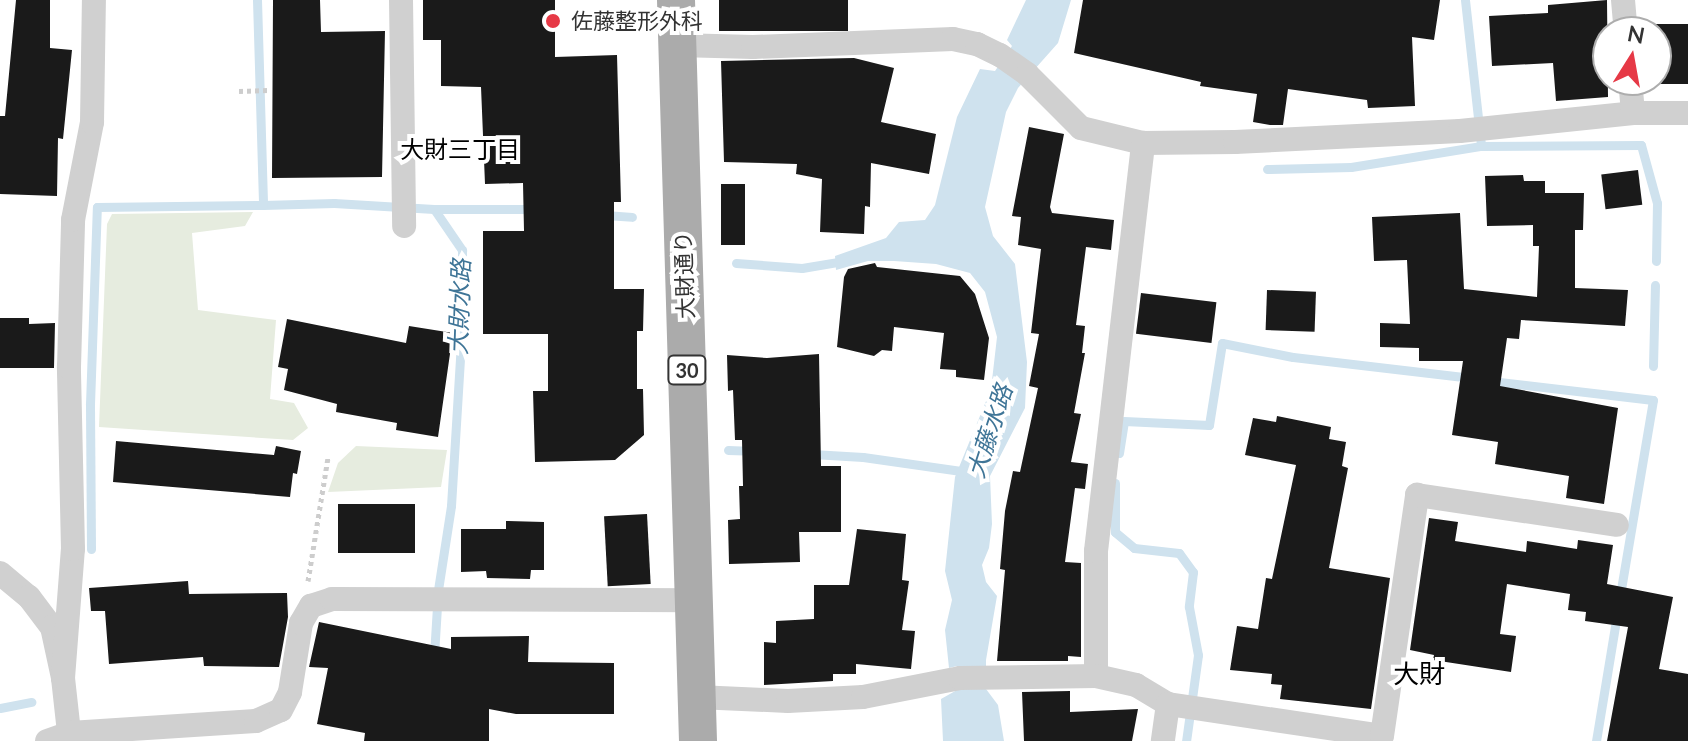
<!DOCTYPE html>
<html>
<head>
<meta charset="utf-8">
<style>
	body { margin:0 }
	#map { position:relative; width:1688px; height:741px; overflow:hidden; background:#fff; font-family:Lato,"Noto Sans JP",sans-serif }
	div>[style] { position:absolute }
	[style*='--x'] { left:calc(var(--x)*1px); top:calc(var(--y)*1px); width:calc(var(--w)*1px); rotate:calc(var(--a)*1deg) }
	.green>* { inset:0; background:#e6ecdf }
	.water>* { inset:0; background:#cfe2ee }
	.stream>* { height:9px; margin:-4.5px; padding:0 4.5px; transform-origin:4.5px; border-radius:4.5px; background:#cfe2ee }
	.building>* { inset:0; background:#1a1a1a; transform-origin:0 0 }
	.path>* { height:5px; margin-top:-2.5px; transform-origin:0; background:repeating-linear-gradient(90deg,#cdcdcd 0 4px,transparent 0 8px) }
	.street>* { height:24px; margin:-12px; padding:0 12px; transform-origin:12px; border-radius:12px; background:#d0d0d0 }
	.primary>* { height:38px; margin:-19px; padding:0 19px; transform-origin:19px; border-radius:19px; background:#ababab }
	.dots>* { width:22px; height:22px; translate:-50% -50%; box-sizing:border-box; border:4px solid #fff; border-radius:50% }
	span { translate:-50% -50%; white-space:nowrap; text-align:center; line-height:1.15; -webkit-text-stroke:8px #fff; paint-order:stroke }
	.shield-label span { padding:2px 6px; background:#fff; border:2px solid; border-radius:6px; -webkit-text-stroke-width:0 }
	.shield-label { font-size:20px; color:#333; font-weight:700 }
	.poi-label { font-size:22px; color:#333 }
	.left { translate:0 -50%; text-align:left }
	.street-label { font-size:22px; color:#333 }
	.neighbourhood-label { font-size:24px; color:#000 }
	.water-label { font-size:24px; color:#3f7597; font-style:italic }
	.quarter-label { font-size:26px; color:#000 }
	.north { position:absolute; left:1592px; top:16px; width:80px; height:80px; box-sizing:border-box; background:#fff; border:2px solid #adadad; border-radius:50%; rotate:11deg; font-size:22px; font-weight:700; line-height:32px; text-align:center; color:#333 }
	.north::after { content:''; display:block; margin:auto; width:28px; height:36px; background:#e63946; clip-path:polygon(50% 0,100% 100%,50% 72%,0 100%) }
</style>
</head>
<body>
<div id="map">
	<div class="green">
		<i style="clip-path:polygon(253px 212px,245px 226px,192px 233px,198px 310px,276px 320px,270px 399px,294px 403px,308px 428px,293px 440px,99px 427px,107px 224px,112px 214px)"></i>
		<i style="clip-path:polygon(356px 446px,447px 450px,441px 487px,328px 492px,338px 463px)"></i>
	</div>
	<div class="water">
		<i style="clip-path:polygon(1026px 0,1071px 0,1058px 43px,1018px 88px,1006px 112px,985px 207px,993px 236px,1015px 264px,1027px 362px,1025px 408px,990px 476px,992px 524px,989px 548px,982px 565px,986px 582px,997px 596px,986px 660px,986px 689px,998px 705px,1004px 741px,943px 741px,941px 699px,957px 690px,957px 666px,949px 668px,945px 630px,952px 600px,945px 571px,955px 477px,991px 389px,997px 337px,985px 292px,970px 273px,936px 264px,894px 261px,868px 261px,836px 270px,835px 256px,886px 238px,899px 222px,925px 220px,935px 205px,957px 117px,980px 69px,995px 71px,1012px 46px,1007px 40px)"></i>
	</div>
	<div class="stream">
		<i style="--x:257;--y:0;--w:205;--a:88.3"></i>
		<i style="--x:263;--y:205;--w:71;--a:-1.6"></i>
		<i style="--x:334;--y:203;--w:100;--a:3.4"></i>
		<i style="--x:434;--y:209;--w:50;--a:55.7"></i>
		<i style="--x:462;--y:250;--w:76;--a:90"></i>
		<i style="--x:462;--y:326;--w:180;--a:93.5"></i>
		<i style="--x:451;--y:506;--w:85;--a:98.8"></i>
		<i style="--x:438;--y:590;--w:65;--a:93.5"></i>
		<i style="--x:1465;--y:0;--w:147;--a:83.7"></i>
		<i style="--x:1481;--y:146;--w:160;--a:-0.4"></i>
		<i style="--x:1641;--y:145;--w:60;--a:74.6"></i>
		<i style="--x:1657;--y:203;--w:58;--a:91"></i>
		<i style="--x:1267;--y:169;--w:84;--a:-1.4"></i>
		<i style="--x:1351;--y:167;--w:132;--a:-9.2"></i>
		<i style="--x:434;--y:209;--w:101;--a:0"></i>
		<i style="--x:605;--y:215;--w:27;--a:4"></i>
		<i style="--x:736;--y:263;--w:66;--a:4.3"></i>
		<i style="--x:802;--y:268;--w:43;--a:-9.5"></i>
		<i style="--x:1653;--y:366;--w:81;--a:-88.6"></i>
		<i style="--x:1491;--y:381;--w:163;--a:6.7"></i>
		<i style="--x:1653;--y:400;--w:199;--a:99.6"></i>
		<i style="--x:728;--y:450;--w:25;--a:2"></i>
		<i style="--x:1119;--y:453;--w:32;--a:-81"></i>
		<i style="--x:1124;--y:421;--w:85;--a:2.7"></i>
		<i style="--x:1209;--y:425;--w:83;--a:-81"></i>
		<i style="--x:1222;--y:343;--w:72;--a:11.2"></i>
		<i style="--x:1293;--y:357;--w:180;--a:6.7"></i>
		<i style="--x:812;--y:454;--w:51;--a:3.4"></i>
		<i style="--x:863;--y:457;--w:106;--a:8.1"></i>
		<i style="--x:1115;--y:483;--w:49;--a:90"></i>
		<i style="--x:1115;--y:532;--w:25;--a:40"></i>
		<i style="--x:1134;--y:548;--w:45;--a:6.3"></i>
		<i style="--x:1179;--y:553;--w:24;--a:54"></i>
		<i style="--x:1193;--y:572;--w:35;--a:97"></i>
		<i style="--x:1189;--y:607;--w:49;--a:79.4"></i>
		<i style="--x:1198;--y:655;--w:87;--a:97.9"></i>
		<i style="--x:91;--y:549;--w:145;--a:-90.4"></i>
		<i style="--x:90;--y:404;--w:197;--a:-88"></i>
		<i style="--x:97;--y:207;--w:166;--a:-0.7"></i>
		<i style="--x:0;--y:708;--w:32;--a:-11"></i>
		<i style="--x:1596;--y:741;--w:129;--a:-80.6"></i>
	</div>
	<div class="building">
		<i style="clip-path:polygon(16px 0,50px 0,50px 48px,72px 50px,63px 139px,58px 138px,57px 196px,0 194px,0 116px,5px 116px)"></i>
		<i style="clip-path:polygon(273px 0,320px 0,321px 32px,385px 31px,382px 177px,272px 178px)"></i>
		<i style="clip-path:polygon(423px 0,555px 0,555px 57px,617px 55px,621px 202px,614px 202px,614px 289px,644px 289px,643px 331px,637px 331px,637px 389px,643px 389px,644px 435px,615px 460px,535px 462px,533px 391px,548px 391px,548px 334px,483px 334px,483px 231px,524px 231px,523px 183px,485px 184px,481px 87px,441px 86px,441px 40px,423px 40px)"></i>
		<i style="left:719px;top:0;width:129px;height:31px"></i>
		<i style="clip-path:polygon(1083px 0,1440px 0,1434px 40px,1412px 37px,1415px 106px,1368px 108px,1367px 100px,1288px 89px,1283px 125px,1270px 125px,1253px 122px,1257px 94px,1200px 86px,1201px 82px,1074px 53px)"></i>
		<i style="clip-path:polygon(1607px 0,1608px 97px,1556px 101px,1553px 63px,1492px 66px,1489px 16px,1548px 13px,1548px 5px)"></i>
		<i style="left:1688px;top:24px;width:60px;height:32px;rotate:90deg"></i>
		<i style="clip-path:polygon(854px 58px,894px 68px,881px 122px,936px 134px,929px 174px,871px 163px,870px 207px,865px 206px,864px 234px,820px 232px,822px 179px,796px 174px,797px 164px,724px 162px,721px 61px)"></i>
		<i style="clip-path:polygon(1029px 127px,1064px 134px,1050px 207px,1052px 213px,1114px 220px,1111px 250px,1086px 247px,1076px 325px,1085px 326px,1082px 353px,1085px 353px,1074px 413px,1081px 414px,1071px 462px,1088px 464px,1085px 489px,1075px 488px,1065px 562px,1081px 563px,1081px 657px,1068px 656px,1068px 661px,997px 661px,1005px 570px,1000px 569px,1005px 511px,1013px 471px,1020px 472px,1038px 388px,1029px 386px,1039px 334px,1031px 333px,1041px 249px,1018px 245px,1021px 217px,1012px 216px)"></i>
		<i style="left:1638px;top:170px;width:35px;height:37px;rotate:83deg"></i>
		<i style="clip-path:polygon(1523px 175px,1524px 181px,1545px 181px,1545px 193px,1584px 193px,1583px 230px,1575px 230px,1575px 288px,1628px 290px,1625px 326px,1521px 320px,1519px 339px,1507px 338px,1500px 386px,1618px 408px,1604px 504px,1566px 498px,1569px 476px,1495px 464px,1498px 442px,1452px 435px,1463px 361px,1419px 361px,1419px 348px,1380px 347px,1380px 323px,1410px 324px,1407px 260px,1374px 261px,1372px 217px,1460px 213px,1464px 289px,1537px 297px,1539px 246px,1533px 246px,1533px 225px,1487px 226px,1485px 176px)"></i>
		<i style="left:721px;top:184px;width:24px;height:61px"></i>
		<i style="clip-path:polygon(875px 263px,877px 267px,960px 276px,975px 294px,989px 338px,984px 380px,956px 377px,956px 370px,940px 369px,944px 333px,894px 327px,892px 351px,882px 350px,874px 356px,837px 347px,844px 277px,848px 269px)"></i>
		<i style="left:1267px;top:290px;width:49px;height:40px;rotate:2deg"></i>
		<i style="left:1141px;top:293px;width:76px;height:41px;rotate:7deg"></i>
		<i style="clip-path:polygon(0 318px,29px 318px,29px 324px,55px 323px,54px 368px,0 368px)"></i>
		<i style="clip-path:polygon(287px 319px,406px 343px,409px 326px,453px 333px,438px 437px,396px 430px,397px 423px,336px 412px,337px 404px,284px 390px,288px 369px,278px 367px)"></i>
		<i style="clip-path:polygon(819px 354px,821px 466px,841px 466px,841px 532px,799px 532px,800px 562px,729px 564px,728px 520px,740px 519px,739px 486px,743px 486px,742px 440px,735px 440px,733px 390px,728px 391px,727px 355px,767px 358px)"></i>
		<i style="clip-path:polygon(1277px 416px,1331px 427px,1329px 439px,1346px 442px,1342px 466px,1348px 468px,1329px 568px,1390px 578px,1371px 709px,1280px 699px,1282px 685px,1271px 684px,1272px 674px,1230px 670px,1237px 626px,1258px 629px,1266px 578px,1272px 579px,1296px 465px,1245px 455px,1253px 418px,1276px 422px)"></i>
		<i style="clip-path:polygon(116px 441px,274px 455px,276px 446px,301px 451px,297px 474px,293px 473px,290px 497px,113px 482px)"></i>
		<i style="left:338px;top:504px;width:77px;height:49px"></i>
		<i style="left:647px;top:514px;width:70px;height:43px;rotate:87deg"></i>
		<i style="clip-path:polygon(1429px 518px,1458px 522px,1455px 541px,1526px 552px,1527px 541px,1577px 549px,1578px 540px,1613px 545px,1607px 584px,1673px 597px,1659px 669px,1688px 674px,1688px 741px,1607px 741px,1628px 627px,1585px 621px,1586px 612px,1568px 610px,1570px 594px,1507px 584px,1500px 634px,1516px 636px,1511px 672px,1433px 660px,1434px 655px,1410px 650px)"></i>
		<i style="clip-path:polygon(506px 521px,544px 522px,544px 570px,531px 570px,530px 579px,487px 578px,486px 571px,461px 572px,461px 529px,506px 529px)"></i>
		<i style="clip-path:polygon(857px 529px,906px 534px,902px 580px,909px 581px,902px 630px,915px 631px,911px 669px,856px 664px,856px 674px,833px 674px,833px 681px,764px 685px,764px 642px,776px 643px,776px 621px,814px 619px,814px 585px,849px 585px)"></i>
		<i style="clip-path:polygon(188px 581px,189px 594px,287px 593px,288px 617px,279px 667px,204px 666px,203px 657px,109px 664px,105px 611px,91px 611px,89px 588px)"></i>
		<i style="clip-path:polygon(319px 622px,451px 649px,451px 637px,529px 636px,528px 662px,614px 663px,614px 714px,516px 714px,489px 709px,489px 741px,364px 741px,365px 733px,317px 724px,328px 668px,309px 667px)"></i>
		<i style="clip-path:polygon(1070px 691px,1070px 712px,1138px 709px,1132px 741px,1024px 741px,1022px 692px)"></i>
	</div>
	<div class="path">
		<i style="--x:239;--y:91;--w:29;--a:-2"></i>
		<i style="--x:308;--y:581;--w:126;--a:-80.8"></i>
	</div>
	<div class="street">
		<i style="--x:401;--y:0;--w:226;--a:89.2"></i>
		<i style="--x:1623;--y:0;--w:32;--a:85"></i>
		<i style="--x:678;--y:45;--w:75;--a:1.5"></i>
		<i style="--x:753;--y:47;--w:200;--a:-2.3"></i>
		<i style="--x:953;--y:39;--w:25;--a:12"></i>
		<i style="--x:977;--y:44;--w:25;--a:26"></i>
		<i style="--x:1000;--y:55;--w:33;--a:35"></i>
		<i style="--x:1027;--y:74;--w:76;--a:45"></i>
		<i style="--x:1081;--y:128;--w:64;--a:13.6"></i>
		<i style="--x:1143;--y:143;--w:92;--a:-0.6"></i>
		<i style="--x:1235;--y:142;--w:225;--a:-2.8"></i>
		<i style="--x:1460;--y:131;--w:174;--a:-5.9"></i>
		<i style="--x:1633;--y:113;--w:33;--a:-95"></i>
		<i style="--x:1633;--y:113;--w:55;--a:0"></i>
		<i style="--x:0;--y:573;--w:38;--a:40"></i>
		<i style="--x:29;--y:597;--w:38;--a:53"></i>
		<i style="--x:52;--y:627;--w:52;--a:77.8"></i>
		<i style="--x:63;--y:678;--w:63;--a:83.7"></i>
		<i style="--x:1096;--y:676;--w:125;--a:-90"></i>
		<i style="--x:1096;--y:551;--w:411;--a:-83.4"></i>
		<i style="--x:63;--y:678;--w:129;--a:-85.6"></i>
		<i style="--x:73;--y:549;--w:182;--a:-91.3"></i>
		<i style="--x:69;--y:367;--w:147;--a:-88.4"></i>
		<i style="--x:73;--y:220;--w:100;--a:-79"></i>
		<i style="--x:92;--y:122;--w:122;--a:-89.1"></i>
		<i style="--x:697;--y:697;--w:91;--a:2.5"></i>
		<i style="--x:788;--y:701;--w:75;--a:-3.1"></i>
		<i style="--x:863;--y:697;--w:99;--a:-11.1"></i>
		<i style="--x:960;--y:678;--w:136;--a:-0.8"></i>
		<i style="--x:1096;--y:676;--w:41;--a:12.7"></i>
		<i style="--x:1136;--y:685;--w:37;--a:31"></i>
		<i style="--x:1168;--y:704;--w:37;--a:98"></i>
		<i style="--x:1168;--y:704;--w:216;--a:8.5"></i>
		<i style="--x:1382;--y:736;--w:244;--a:-81.7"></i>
		<i style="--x:1417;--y:495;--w:202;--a:8.5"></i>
		<i style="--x:47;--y:741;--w:24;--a:-19"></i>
		<i style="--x:70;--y:733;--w:186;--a:-3.7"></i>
		<i style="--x:256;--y:721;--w:27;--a:-24"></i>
		<i style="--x:281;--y:710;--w:20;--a:-63"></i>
		<i style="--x:290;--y:692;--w:70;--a:-80.9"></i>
		<i style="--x:301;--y:623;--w:20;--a:-60"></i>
		<i style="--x:311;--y:606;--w:22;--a:-18"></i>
		<i style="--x:332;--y:599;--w:362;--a:0.2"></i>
	</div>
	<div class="primary">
		<i style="--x:676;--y:0;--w:741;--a:88.3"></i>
	</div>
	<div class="dots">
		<i style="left:553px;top:21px;background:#e63946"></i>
	</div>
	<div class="shield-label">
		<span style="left:687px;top:370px">30</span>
	</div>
	<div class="poi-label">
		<span class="left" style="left:571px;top:21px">佐藤整形外科</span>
	</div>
	<div class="street-label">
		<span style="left:684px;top:275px;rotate:-92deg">大財通り</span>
	</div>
	<div class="neighbourhood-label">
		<span style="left:460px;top:149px">大財三丁目</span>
	</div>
	<div class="water-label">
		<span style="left:459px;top:307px;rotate:-88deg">大財水路</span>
		<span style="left:989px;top:431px;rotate:-72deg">大藤水路</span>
	</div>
	<div class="quarter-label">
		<span style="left:1419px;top:674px">大財</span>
	</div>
	<div class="north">N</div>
</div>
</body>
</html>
